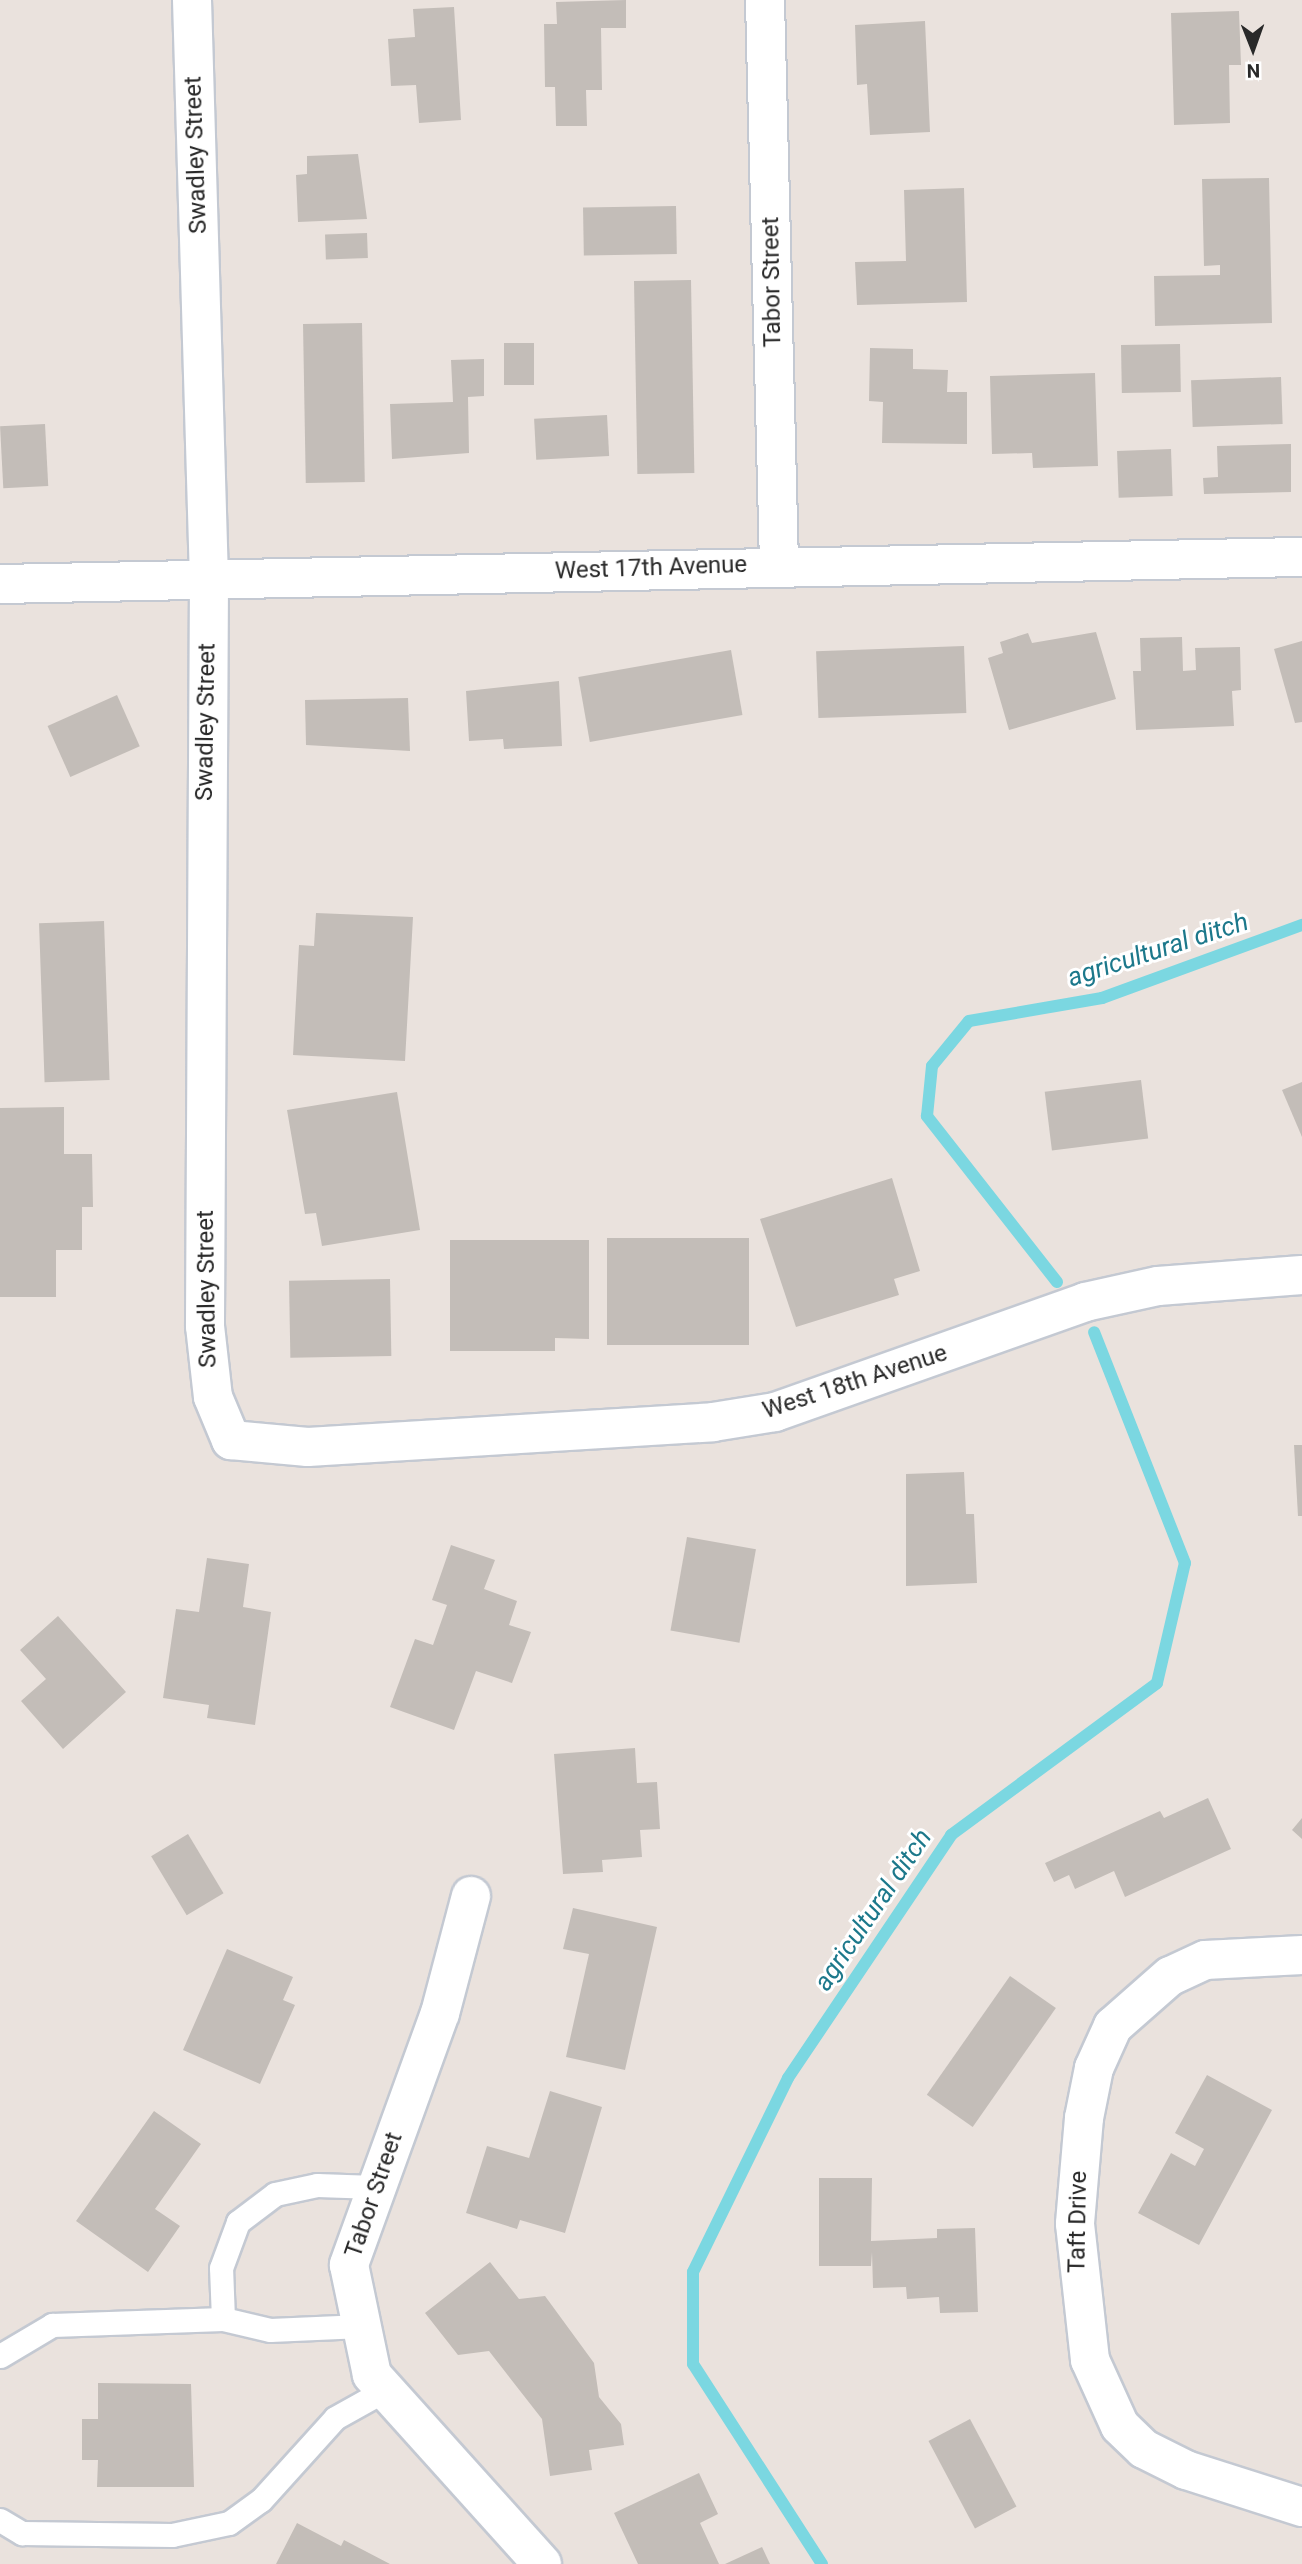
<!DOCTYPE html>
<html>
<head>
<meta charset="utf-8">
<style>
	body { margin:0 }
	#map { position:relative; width:1302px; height:2564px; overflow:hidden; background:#eae2dd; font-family:Roboto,sans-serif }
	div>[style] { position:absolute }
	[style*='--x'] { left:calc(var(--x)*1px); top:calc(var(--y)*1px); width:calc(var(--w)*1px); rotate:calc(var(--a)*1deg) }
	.stream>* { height:12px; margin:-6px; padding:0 6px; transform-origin:6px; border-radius:6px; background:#7bd7e1 }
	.building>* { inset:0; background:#c3bdb8; transform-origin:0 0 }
	.roads { filter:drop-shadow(2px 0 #c4c9d2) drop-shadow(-2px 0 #c4c9d2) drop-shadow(0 2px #c4c9d2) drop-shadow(0 -2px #c4c9d2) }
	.service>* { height:23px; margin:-11.5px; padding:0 11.5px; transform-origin:11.5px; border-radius:11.5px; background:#fff }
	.minor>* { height:38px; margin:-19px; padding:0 19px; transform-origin:19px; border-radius:19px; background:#fff }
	span { translate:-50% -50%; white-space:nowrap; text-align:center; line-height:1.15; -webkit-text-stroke:6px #fff; paint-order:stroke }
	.street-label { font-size:24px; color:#292929 }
	.water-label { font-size:26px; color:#1c788b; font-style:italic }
	.north { position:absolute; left:1218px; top:14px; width:70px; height:70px; -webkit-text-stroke:5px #fff; paint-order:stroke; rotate:179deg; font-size:19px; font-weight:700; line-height:28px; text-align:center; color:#292929 }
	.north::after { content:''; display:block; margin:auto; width:24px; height:32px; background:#292929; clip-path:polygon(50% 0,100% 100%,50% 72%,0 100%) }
</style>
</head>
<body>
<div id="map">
	<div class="stream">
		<i style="--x:1057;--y:1282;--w:211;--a:-128.1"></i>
		<i style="--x:927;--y:1116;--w:50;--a:-84.3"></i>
		<i style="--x:932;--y:1066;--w:58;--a:-50.6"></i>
		<i style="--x:969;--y:1021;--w:135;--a:-9.8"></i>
		<i style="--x:1102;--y:998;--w:213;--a:-20.1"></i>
		<i style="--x:822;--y:2564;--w:238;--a:-122.8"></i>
		<i style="--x:693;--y:2364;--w:92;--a:-90"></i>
		<i style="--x:693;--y:2272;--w:216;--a:-63.9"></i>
		<i style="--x:788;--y:2078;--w:293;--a:-56.1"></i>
		<i style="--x:951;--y:1835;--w:256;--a:-36.4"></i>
		<i style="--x:1157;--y:1683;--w:123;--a:-76.9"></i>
		<i style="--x:1185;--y:1563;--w:248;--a:-111.5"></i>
	</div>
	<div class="building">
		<i style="clip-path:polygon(626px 0,626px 28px,601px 28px,602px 90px,586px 90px,587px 126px,556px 126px,555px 87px,545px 87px,544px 24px,557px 24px,556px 2px)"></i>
		<i style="clip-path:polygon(454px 7px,461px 120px,419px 123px,416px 85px,391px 86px,388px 39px,415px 37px,413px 9px)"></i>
		<i style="clip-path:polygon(1239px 11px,1241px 65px,1229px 65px,1230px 123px,1174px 125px,1171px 13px)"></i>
		<i style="clip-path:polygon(925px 21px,930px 132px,870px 135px,867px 84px,857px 85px,855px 25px)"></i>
		<i style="clip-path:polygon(358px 154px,367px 219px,298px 222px,296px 175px,307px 174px,307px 156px)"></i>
		<i style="clip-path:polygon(1269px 178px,1272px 323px,1155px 326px,1154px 276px,1220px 275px,1220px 265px,1204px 266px,1202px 179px)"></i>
		<i style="clip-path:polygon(964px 188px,967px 302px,857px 305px,855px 262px,906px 261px,904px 190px)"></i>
		<i style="left:676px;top:206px;width:48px;height:93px;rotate:89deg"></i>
		<i style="left:367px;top:233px;width:25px;height:42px;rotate:88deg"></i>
		<i style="left:691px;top:280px;width:193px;height:57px;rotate:89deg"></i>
		<i style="left:362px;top:323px;width:159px;height:59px;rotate:89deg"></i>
		<i style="left:504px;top:343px;width:30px;height:42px"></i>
		<i style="left:1180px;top:344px;width:48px;height:59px;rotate:89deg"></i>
		<i style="clip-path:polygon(870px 348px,913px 349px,913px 369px,948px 370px,947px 392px,967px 392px,967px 444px,882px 443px,883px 402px,869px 401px)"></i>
		<i style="clip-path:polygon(484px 359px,484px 396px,468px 397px,469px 453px,392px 459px,390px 404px,453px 402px,451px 360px)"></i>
		<i style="clip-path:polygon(1095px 373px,1098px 466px,1033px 468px,1032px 453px,992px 454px,990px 376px)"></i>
		<i style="left:1281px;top:377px;width:47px;height:90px;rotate:88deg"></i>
		<i style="left:607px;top:415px;width:41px;height:73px;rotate:87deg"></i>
		<i style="left:45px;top:424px;width:62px;height:45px;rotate:87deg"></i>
		<i style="clip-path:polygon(1291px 444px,1291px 492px,1204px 494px,1203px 478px,1218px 477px,1217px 446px)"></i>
		<i style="left:1171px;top:449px;width:47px;height:54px;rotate:88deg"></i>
		<i style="clip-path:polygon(1096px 632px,1116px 699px,1009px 730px,988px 658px,1003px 653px,1000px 642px,1028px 633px,1032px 643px)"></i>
		<i style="clip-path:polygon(1182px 637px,1183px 671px,1196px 670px,1195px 648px,1240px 647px,1241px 690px,1232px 691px,1234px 726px,1136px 730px,1133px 671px,1141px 671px,1140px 638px)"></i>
		<i style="clip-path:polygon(1302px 641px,1302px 722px,1295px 723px,1274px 649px)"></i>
		<i style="left:964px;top:646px;width:67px;height:148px;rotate:88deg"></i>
		<i style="left:731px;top:650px;width:66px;height:155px;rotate:80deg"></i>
		<i style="clip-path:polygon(559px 681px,562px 746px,504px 749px,503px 739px,469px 741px,466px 691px)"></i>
		<i style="left:117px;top:695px;width:56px;height:76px;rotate:66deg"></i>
		<i style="clip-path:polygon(408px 698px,410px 751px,306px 745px,305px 700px)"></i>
		<i style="clip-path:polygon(316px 913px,413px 917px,405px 1061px,293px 1055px,299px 945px,314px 946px)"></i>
		<i style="left:104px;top:921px;width:159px;height:65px;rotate:88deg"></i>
		<i style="left:1141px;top:1080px;width:59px;height:97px;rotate:83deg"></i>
		<i style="clip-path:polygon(1302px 1082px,1302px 1137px,1282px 1090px)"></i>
		<i style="clip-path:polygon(397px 1092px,420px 1230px,322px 1246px,316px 1213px,305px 1214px,287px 1110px)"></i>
		<i style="clip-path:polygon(64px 1107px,64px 1154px,92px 1154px,93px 1207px,82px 1207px,82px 1250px,56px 1250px,56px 1297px,0 1297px,0 1108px)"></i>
		<i style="clip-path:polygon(892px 1178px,920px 1271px,894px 1279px,899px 1295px,796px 1327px,760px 1219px)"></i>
		<i style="left:607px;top:1238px;width:142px;height:107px"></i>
		<i style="clip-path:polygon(450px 1240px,589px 1240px,589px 1339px,555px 1338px,555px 1351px,450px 1351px)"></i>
		<i style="left:390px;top:1279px;width:77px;height:101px;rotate:89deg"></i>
		<i style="clip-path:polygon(1294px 1445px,1302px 1445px,1302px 1516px,1298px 1516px)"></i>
		<i style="clip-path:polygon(964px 1472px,966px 1514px,974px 1514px,977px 1583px,906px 1586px,906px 1474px)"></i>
		<i style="left:687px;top:1537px;width:70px;height:95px;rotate:10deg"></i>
		<i style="clip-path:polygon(451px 1545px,495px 1560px,484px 1589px,517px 1601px,509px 1625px,531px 1632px,512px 1683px,476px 1671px,454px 1730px,390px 1707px,415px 1639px,433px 1645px,447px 1605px,432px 1600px)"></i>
		<i style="clip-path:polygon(207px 1558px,249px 1564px,243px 1607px,271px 1612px,255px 1725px,207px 1718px,209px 1705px,163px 1698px,176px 1609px,199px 1612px)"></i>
		<i style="clip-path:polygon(58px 1616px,126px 1692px,63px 1749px,21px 1701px,46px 1679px,20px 1650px)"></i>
		<i style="clip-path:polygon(635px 1748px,637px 1783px,657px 1782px,660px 1829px,640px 1830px,642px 1857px,602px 1860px,603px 1872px,563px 1874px,554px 1754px)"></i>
		<i style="clip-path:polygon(1208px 1798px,1231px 1849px,1125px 1897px,1114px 1871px,1075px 1889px,1069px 1875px,1054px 1882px,1045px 1863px,1160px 1811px,1164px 1818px)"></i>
		<i style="clip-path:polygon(1302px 1818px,1302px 1839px,1292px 1830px)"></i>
		<i style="left:188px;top:1834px;width:69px;height:43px;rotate:59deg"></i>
		<i style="clip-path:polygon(573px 1908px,657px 1927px,625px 2070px,566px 2057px,589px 1954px,563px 1949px)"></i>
		<i style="clip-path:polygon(227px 1949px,293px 1977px,283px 2000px,295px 2005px,260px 2084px,183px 2050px)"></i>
		<i style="left:1010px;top:1976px;width:56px;height:145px;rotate:35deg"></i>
		<i style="clip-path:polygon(1207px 2075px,1272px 2110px,1199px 2245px,1138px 2213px,1171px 2153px,1195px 2166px,1204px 2149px,1175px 2133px)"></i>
		<i style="clip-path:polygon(550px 2091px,602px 2107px,565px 2233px,520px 2220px,517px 2229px,466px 2213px,487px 2146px,529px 2158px)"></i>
		<i style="clip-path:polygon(154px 2111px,201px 2144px,155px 2209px,180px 2226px,148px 2272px,76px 2221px)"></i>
		<i style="clip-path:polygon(819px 2178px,872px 2178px,871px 2241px,937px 2238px,937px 2229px,975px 2228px,978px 2312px,940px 2313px,939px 2297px,907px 2299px,906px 2287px,873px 2288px,872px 2252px,871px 2266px,819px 2266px)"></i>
		<i style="clip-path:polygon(490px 2262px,519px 2299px,545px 2296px,594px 2363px,599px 2397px,621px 2424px,624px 2445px,589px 2450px,592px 2470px,550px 2476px,542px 2419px,489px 2351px,458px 2355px,425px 2313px)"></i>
		<i style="clip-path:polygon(98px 2383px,191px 2384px,194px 2487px,97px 2487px,98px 2460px,82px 2460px,82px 2419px,98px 2419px)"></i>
		<i style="left:970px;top:2419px;width:99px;height:47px;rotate:62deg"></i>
		<i style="clip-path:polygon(699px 2473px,718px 2514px,700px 2523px,719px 2564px,638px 2564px,614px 2513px)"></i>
		<i style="clip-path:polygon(297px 2523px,341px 2546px,344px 2540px,390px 2564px,276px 2564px)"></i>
		<i style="clip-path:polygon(762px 2547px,770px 2564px,725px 2564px)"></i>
	</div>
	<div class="roads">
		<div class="service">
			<i style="--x:362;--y:2326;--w:92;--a:177.5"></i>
			<i style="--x:270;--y:2330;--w:48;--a:-166.8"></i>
			<i style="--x:223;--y:2319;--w:51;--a:-92.2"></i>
			<i style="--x:221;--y:2268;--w:49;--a:-69.7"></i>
			<i style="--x:238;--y:2222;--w:46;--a:-37.1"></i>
			<i style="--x:275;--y:2194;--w:43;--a:-12.1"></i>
			<i style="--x:317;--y:2185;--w:58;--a:2"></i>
			<i style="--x:0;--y:2356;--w:61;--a:-30.8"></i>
			<i style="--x:52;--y:2325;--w:171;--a:-2"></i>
			<i style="--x:0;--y:2520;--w:26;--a:31"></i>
			<i style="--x:22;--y:2533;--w:150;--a:0.8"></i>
			<i style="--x:172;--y:2535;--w:58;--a:-11.9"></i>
			<i style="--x:229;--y:2523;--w:39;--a:-36"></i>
			<i style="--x:261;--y:2500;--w:110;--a:-47.9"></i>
			<i style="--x:335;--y:2418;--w:57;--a:-29.2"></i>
		</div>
		<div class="minor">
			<i style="--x:192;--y:0;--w:580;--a:88.32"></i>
			<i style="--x:209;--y:580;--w:746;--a:90.31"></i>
			<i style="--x:205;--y:1326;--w:71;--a:83.6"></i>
			<i style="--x:213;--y:1397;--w:47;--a:67.3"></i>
			<i style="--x:231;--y:1440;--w:77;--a:5.2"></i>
			<i style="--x:308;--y:1447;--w:406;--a:-3.5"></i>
			<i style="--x:713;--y:1422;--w:63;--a:-9.2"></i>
			<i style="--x:775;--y:1412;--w:329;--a:-19.5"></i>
			<i style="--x:1085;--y:1302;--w:75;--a:-12.4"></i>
			<i style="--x:1158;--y:1286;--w:144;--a:-4.4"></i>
			<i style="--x:765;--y:0;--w:564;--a:88.58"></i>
			<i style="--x:0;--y:584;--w:1302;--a:-1.19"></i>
			<i style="--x:471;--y:1896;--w:121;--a:104.8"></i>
			<i style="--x:440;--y:2013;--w:268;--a:109.9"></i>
			<i style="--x:349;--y:2265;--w:112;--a:78.2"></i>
			<i style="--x:372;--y:2375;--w:254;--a:48"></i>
			<i style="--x:1302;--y:1955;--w:97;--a:177"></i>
			<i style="--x:1205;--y:1960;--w:38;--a:155"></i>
			<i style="--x:1170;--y:1976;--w:76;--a:138.7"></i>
			<i style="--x:1113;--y:2026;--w:46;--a:114.3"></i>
			<i style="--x:1094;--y:2068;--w:51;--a:101.3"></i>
			<i style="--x:1084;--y:2118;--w:106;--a:94.9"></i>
			<i style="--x:1075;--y:2224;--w:137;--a:83.7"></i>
			<i style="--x:1090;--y:2360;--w:72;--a:65.6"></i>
			<i style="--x:1120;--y:2426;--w:33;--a:44"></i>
			<i style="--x:1144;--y:2449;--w:47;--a:26.6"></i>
			<i style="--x:1186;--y:2470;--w:122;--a:17.7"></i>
		</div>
	</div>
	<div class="street-label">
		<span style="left:196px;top:155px;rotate:-92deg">Swadley Street</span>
		<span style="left:772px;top:282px;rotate:-91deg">Tabor Street</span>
		<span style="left:651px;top:568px;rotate:-2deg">West 17th Avenue</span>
		<span style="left:206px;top:722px;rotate:-89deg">Swadley Street</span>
		<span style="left:207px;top:1289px;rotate:-91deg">Swadley Street</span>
		<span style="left:855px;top:1382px;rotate:-18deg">West 18th Avenue</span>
		<span style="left:374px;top:2195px;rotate:-71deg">Tabor Street</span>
		<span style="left:1078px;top:2222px;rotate:-89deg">Taft Drive</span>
	</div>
	<div class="water-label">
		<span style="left:1158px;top:950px;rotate:-18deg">agricultural ditch</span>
		<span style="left:873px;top:1910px;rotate:-56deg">agricultural ditch</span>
	</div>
	<div class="north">N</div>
</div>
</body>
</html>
